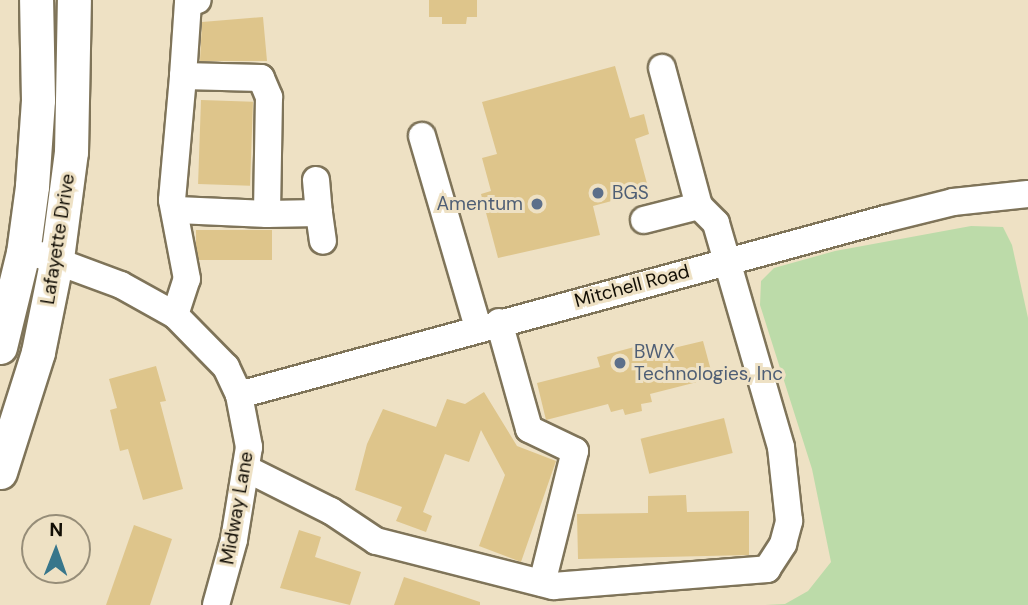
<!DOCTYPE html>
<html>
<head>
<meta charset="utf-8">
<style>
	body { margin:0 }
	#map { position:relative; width:1028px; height:605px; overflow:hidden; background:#eee1c4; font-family:"DM Sans",sans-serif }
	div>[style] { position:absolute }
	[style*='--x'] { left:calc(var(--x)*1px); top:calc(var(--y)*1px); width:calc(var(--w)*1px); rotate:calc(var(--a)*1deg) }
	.green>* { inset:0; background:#bcdba9 }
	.building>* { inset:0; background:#dec58b; transform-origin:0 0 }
	.roads { filter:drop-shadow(2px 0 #7f7459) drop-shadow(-2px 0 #7f7459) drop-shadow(0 2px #7f7459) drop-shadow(0 -2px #7f7459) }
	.minor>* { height:26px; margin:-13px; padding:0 13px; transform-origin:13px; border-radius:13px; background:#fff }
	.major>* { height:33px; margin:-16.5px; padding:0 16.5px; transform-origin:16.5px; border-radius:16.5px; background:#fff }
	.dots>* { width:19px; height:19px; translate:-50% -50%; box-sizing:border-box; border:4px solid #eee1c4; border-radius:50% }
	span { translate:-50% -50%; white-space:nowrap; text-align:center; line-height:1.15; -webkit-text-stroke:6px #eee1c4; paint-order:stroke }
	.service-label { font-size:19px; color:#4e5e75 }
	.left { translate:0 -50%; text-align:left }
	.right { translate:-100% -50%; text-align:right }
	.street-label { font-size:19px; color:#120e05 }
	.north { position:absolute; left:21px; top:514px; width:70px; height:70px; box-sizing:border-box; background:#eee1c4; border:2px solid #968d78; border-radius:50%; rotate:1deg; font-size:19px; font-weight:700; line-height:28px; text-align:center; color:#120e05 }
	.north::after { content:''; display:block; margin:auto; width:24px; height:32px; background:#38768b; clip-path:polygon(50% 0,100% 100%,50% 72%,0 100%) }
</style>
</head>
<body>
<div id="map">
	<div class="green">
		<i style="clip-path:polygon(971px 226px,1003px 227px,1012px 245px,1028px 318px,1028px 605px,765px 605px,785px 604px,808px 591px,831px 562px,812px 469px,760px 305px,761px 281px,774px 268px,835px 251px)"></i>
	</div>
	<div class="building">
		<i style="clip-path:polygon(429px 0,477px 0,477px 17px,467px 17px,466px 24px,442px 24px,442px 17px,429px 17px)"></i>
		<i style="clip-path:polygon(263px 17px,267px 61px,200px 61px,202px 22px)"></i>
		<i style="clip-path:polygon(615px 66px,630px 118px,644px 114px,649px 134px,635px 139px,649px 191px,593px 206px,600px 235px,498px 258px,481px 194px,491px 191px,482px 158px,497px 154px,482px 102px)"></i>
		<i style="left:201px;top:100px;width:52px;height:84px;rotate:2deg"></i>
		<i style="left:196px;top:230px;width:76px;height:30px"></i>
		<i style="clip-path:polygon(703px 341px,713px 378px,650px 394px,652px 402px,641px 404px,642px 411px,625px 415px,623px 409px,611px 412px,608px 404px,546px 420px,537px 383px,600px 367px,597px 357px,638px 346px,640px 356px)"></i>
		<i style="clip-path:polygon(156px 366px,166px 401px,160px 402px,183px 489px,143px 500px,128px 449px,120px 451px,110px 410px,117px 408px,109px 379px)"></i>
		<i style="clip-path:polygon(484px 392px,517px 446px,556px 461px,521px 562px,479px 546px,505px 475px,481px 430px,469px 462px,445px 454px,423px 512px,432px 516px,426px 532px,396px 521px,402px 507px,355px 490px,367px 444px,383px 409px,436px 427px,447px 399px,465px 404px)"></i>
		<i style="left:724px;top:418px;width:36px;height:86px;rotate:76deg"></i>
		<i style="clip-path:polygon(686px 495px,687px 512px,749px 511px,749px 555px,578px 559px,577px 514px,648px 513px,648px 496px)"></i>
		<i style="clip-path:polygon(134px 525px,172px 539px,150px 605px,106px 605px)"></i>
		<i style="clip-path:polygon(299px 530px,321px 537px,315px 557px,361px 572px,350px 605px,280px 588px)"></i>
		<i style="clip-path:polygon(404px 577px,480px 602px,480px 605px,394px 605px)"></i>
	</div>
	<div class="roads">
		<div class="minor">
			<i style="--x:183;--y:76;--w:73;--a:-86.1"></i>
			<i style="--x:188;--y:3;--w:10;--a:-17"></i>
			<i style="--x:422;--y:136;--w:200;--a:73.7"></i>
			<i style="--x:316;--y:180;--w:33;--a:85"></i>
			<i style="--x:267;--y:214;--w:52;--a:-1.1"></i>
			<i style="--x:319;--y:213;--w:28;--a:82"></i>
			<i style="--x:644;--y:220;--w:57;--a:-14.3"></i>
			<i style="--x:40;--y:255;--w:86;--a:20.3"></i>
			<i style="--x:121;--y:285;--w:62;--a:29.1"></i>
			<i style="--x:175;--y:315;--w:73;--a:45.6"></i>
			<i style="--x:226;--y:367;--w:31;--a:65"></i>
			<i style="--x:239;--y:395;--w:53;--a:79.1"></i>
			<i style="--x:249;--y:447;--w:94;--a:99.2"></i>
			<i style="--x:234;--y:540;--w:67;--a:105.5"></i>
			<i style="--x:175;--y:315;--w:38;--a:-72"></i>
			<i style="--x:187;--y:279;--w:80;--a:-100.8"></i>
			<i style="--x:172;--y:200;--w:124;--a:-84.9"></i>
			<i style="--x:183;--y:76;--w:78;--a:1.5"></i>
			<i style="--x:261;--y:78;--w:21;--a:67"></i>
			<i style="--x:269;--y:97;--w:117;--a:91"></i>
			<i style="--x:267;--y:214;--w:90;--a:-177.5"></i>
			<i style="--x:499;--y:322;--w:111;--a:74.3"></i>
			<i style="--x:529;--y:429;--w:51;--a:25.6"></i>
			<i style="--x:575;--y:451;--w:136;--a:104"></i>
			<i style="--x:239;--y:395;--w:670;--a:-15.24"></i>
			<i style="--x:885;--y:219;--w:70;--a:-14"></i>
			<i style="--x:953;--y:202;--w:75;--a:-6.1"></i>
			<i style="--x:247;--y:469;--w:94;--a:26.6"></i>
			<i style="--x:331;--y:511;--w:54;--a:33.7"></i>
			<i style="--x:376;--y:541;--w:183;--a:14.3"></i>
			<i style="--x:553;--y:586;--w:215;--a:-4.5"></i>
			<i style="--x:767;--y:569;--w:30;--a:-57"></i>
			<i style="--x:783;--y:544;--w:24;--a:-75"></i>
			<i style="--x:789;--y:521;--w:74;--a:-96.2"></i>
			<i style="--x:781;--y:447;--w:233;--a:-106.2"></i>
			<i style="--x:716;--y:223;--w:24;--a:-135"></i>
			<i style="--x:699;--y:206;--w:143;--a:-105"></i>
		</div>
		<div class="major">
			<i style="--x:0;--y:347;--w:97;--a:-76.3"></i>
			<i style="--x:23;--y:253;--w:68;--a:-82.3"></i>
			<i style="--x:32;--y:186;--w:86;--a:-86"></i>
			<i style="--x:38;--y:100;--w:100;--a:-91.1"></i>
			<i style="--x:0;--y:472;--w:126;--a:-72.4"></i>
			<i style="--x:38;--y:352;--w:96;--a:-78.6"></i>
			<i style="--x:57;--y:258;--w:107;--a:-82.5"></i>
			<i style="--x:71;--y:152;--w:152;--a:-88.9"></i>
		</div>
	</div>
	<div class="dots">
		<i style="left:598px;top:193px;background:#5c6f8a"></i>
		<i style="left:537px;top:204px;background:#5c6f8a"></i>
		<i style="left:620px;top:363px;background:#5c6f8a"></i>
	</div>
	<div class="service-label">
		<span class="left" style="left:612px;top:193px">BGS</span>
		<span class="right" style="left:523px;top:204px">Amentum</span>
		<span class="left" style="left:634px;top:363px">BWX<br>Technologies, Inc</span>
	</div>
	<div class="street-label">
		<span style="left:58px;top:239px;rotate:-81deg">Lafayette Drive</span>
		<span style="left:632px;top:286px;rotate:-15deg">Mitchell Road</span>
		<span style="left:237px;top:508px;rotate:-80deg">Midway Lane</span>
	</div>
	<div class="north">N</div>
</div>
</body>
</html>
